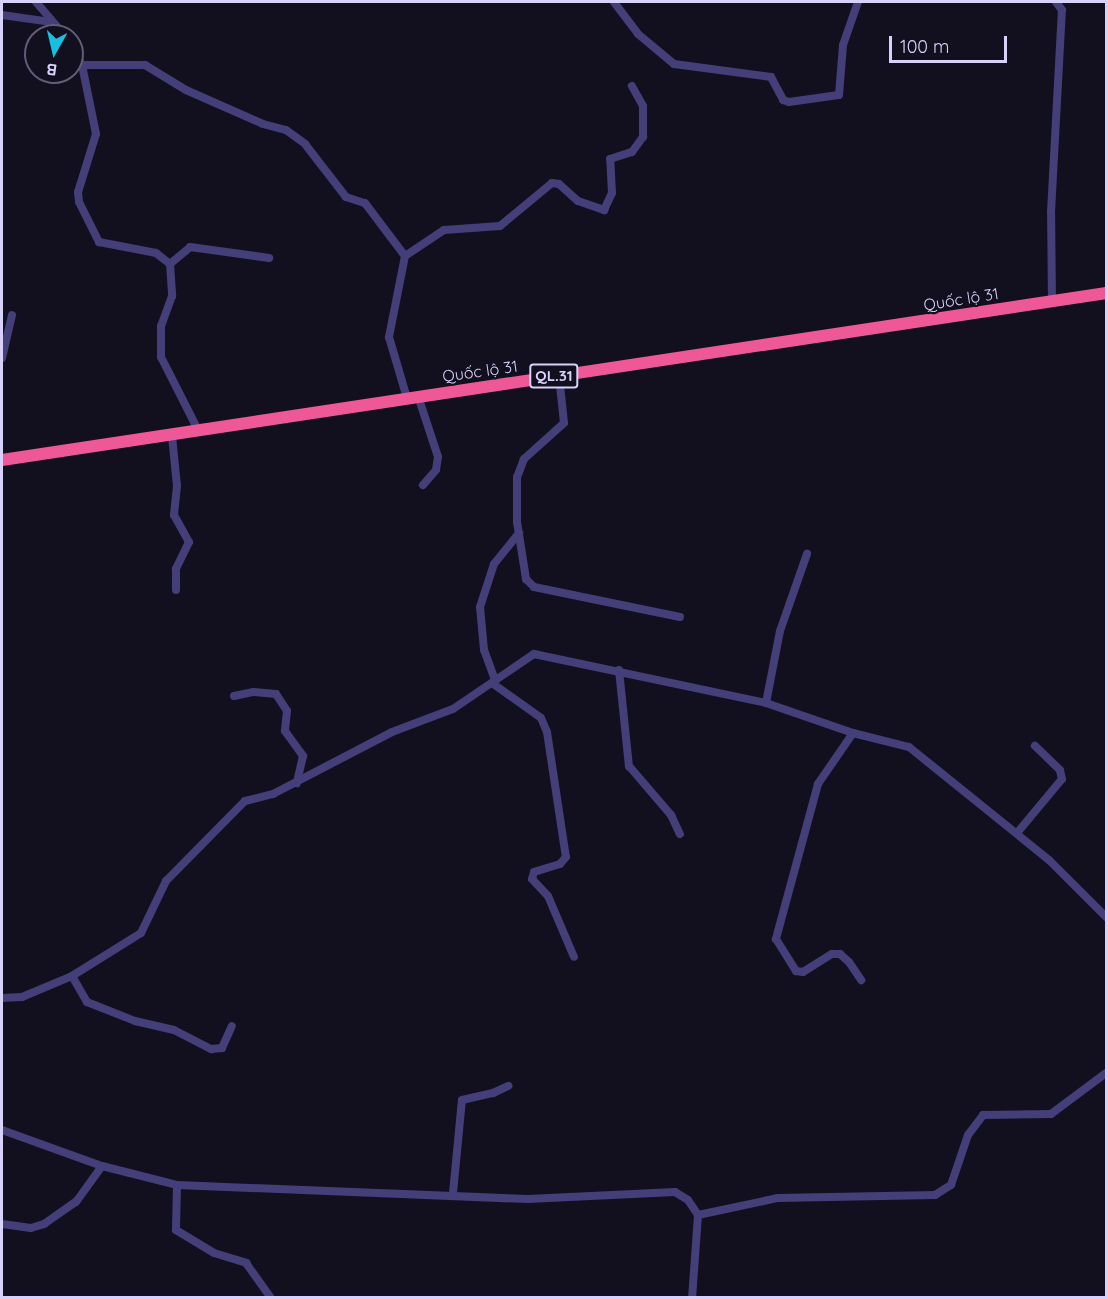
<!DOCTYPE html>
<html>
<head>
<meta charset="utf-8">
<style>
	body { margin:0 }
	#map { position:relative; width:1108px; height:1299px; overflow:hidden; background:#120f1f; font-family:Quicksand,sans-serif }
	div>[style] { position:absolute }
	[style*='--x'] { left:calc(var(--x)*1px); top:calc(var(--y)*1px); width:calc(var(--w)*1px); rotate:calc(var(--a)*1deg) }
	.minor>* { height:8px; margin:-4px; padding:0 4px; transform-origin:4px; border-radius:4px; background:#443e79 }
	.highway>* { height:12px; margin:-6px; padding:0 6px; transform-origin:6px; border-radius:6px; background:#ee5897 }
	span { translate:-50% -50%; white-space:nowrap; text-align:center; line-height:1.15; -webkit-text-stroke:4.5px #120f1f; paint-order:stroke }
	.shield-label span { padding:2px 4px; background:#120f1f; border:2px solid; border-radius:4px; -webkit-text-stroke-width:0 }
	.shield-label { font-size:15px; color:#d8d1fa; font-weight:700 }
	.street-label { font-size:16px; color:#d8d1fa }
	.frame { position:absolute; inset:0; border:3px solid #d8d1fa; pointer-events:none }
	.north { position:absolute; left:24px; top:24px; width:60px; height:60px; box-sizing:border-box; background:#120f1f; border:2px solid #615d77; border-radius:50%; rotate:188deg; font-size:16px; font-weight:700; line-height:24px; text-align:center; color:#d8d1fa }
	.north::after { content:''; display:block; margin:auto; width:21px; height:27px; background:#17c0e0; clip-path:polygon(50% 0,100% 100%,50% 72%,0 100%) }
	.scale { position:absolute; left:889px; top:36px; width:118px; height:27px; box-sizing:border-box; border:3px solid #d8d1fa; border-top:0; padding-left:8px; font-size:18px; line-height:21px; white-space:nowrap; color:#d8d1fa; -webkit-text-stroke:4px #120f1f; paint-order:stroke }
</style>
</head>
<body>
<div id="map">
	<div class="minor">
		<i style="--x:36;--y:2;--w:45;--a:49.5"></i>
		<i style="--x:614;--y:2;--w:40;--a:53"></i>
		<i style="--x:638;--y:34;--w:47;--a:39.8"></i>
		<i style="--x:674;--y:64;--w:98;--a:7.6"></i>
		<i style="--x:771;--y:77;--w:26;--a:62"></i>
		<i style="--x:783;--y:100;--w:6;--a:18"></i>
		<i style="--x:789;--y:102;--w:50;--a:-8"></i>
		<i style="--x:839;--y:95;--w:50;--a:-85.4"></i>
		<i style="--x:843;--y:45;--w:46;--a:-70.8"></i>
		<i style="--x:2;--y:15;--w:49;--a:8.1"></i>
		<i style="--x:72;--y:47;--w:21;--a:61"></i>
		<i style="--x:82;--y:65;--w:70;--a:78.5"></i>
		<i style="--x:96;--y:134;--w:61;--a:107.2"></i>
		<i style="--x:78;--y:192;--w:10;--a:84"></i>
		<i style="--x:79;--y:202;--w:45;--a:63.4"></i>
		<i style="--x:99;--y:242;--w:58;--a:10.9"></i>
		<i style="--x:156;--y:253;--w:18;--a:38"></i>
		<i style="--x:170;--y:264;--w:32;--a:86"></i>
		<i style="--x:172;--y:296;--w:32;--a:110"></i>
		<i style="--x:161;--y:326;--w:31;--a:90"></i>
		<i style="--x:161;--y:357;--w:84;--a:63.1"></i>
		<i style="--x:82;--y:65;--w:63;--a:0"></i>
		<i style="--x:145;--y:65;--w:48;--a:31.4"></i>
		<i style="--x:186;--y:90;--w:84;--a:23.8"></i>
		<i style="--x:263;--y:124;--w:24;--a:15"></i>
		<i style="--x:286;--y:130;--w:24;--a:36"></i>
		<i style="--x:305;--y:144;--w:67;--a:52.3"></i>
		<i style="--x:346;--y:197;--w:20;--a:18"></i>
		<i style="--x:365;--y:203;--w:66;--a:53"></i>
		<i style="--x:405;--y:256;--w:83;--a:101.2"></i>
		<i style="--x:389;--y:337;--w:64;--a:73.6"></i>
		<i style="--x:405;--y:256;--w:47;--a:-33.7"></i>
		<i style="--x:444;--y:230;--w:56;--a:-4.1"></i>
		<i style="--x:500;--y:226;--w:67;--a:-39.6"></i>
		<i style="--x:552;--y:183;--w:7;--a:8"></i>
		<i style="--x:559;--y:184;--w:25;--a:42"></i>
		<i style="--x:578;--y:201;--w:28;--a:19"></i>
		<i style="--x:604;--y:210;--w:19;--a:-65"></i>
		<i style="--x:612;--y:193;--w:34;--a:-93"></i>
		<i style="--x:610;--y:159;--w:23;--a:-18"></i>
		<i style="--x:632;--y:152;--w:19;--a:-54"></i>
		<i style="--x:643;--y:137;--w:31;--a:-90"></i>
		<i style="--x:643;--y:106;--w:23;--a:-119"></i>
		<i style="--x:170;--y:264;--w:26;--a:-40"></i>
		<i style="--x:190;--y:247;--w:80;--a:7.9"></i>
		<i style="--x:1052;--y:302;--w:90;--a:-90.6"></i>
		<i style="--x:1051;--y:212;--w:202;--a:-86.9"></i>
		<i style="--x:1062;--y:10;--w:10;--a:-127"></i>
		<i style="--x:2;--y:358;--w:44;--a:-76.9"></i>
		<i style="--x:559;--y:376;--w:47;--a:83.9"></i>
		<i style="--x:564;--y:423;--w:54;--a:138"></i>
		<i style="--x:524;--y:459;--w:19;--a:111"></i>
		<i style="--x:517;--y:477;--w:45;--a:90"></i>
		<i style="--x:517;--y:522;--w:58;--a:81"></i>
		<i style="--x:526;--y:579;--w:11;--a:45"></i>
		<i style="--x:534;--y:587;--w:149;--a:11.6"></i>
		<i style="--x:418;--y:396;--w:64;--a:71.8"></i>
		<i style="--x:438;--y:457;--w:13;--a:99"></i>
		<i style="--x:436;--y:470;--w:20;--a:131"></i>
		<i style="--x:172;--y:436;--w:50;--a:84.3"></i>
		<i style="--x:177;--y:486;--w:29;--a:96"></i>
		<i style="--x:174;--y:515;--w:31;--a:61"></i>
		<i style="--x:189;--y:542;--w:30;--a:116"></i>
		<i style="--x:176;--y:569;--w:21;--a:90"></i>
		<i style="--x:619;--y:670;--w:97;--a:84.1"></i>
		<i style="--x:629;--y:766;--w:65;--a:49.4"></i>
		<i style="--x:671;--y:815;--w:21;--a:65"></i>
		<i style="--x:495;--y:680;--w:32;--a:-110"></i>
		<i style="--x:484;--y:650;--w:43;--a:-95.3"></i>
		<i style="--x:480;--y:607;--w:45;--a:-72"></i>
		<i style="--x:494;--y:564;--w:40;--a:-51"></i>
		<i style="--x:492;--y:683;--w:60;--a:35.5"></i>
		<i style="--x:541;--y:718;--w:15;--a:67"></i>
		<i style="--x:547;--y:732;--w:126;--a:81.4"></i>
		<i style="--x:566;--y:857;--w:9;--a:131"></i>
		<i style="--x:560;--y:864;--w:27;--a:163"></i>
		<i style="--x:534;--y:872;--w:7;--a:106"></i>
		<i style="--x:532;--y:879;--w:23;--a:47"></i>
		<i style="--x:548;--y:896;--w:66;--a:66.9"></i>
		<i style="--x:234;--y:696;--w:19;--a:-12"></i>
		<i style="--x:253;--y:692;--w:23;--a:5"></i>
		<i style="--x:276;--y:694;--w:20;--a:57"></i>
		<i style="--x:287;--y:711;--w:20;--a:96"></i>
		<i style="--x:285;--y:731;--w:31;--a:54"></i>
		<i style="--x:303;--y:756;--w:28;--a:103"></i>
		<i style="--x:766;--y:703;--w:73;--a:-79"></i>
		<i style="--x:780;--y:631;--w:82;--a:-70.7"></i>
		<i style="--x:853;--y:733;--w:62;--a:124.5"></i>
		<i style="--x:818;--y:784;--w:161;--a:105.2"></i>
		<i style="--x:776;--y:939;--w:38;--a:58"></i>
		<i style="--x:796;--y:971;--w:7;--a:8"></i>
		<i style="--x:803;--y:972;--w:34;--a:-32"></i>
		<i style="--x:832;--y:954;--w:8;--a:0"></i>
		<i style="--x:840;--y:954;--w:12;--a:42"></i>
		<i style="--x:849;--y:962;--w:22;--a:56"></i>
		<i style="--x:1017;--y:833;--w:70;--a:-50.2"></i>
		<i style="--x:1062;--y:779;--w:9;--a:-103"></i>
		<i style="--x:1060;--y:770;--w:35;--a:-136"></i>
		<i style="--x:72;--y:976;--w:30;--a:60"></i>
		<i style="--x:87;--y:1002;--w:52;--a:21.6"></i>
		<i style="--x:135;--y:1021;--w:40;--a:13"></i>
		<i style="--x:174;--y:1030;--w:42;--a:27.2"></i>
		<i style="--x:211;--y:1049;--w:11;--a:-5"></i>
		<i style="--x:222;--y:1048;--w:24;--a:-66"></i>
		<i style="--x:2;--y:998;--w:20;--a:-3"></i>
		<i style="--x:22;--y:997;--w:54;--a:-22.8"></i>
		<i style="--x:72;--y:976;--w:81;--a:-31.9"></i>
		<i style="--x:141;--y:933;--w:58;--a:-64.3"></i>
		<i style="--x:166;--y:881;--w:112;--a:-45.4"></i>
		<i style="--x:245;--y:801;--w:29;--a:-14"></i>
		<i style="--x:273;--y:794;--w:134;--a:-27.5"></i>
		<i style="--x:392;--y:732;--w:65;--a:-20.7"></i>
		<i style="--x:453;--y:709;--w:98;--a:-34.2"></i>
		<i style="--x:534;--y:654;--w:237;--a:11.9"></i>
		<i style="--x:766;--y:703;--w:92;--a:19"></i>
		<i style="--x:853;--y:733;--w:58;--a:14"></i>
		<i style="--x:909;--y:747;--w:180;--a:38.9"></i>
		<i style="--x:1049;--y:860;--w:81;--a:45"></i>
		<i style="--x:2;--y:1130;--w:106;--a:19.8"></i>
		<i style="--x:102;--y:1166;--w:77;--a:14.2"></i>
		<i style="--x:177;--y:1185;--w:351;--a:2.3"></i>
		<i style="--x:528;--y:1199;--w:147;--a:-2.7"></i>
		<i style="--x:675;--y:1192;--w:15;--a:32"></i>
		<i style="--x:688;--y:1200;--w:18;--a:56"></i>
		<i style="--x:698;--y:1215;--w:83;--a:94.1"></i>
		<i style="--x:177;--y:1185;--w:45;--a:91.3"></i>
		<i style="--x:176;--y:1230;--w:44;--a:31.2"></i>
		<i style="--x:214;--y:1253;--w:34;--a:17"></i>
		<i style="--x:246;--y:1263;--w:43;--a:54.5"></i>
		<i style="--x:453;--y:1193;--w:93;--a:-84.5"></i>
		<i style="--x:462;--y:1100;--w:32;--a:-13"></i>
		<i style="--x:493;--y:1093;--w:17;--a:-25"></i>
		<i style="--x:698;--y:1215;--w:82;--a:-12"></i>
		<i style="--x:778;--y:1198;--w:157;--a:-1.1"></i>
		<i style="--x:935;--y:1195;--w:19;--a:-32"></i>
		<i style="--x:951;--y:1185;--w:53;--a:-71.2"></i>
		<i style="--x:968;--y:1135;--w:25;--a:-53"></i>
		<i style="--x:983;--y:1115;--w:68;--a:-0.8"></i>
		<i style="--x:1051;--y:1114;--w:69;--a:-36.7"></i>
		<i style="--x:2;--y:1224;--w:29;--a:8"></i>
		<i style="--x:31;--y:1228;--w:14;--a:-17"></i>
		<i style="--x:44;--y:1224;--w:39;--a:-35"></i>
		<i style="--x:76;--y:1202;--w:44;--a:-54.2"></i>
	</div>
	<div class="highway">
		<i style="--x:2;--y:460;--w:1117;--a:-8.6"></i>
	</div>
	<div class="shield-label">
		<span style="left:554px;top:376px">QL.31</span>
	</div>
	<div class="street-label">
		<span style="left:961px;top:299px;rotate:-9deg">Quốc lộ 31</span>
		<span style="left:480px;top:371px;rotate:-8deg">Quốc lộ 31</span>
	</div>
	<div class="frame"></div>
	<div class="north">B</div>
	<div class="scale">100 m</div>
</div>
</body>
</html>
